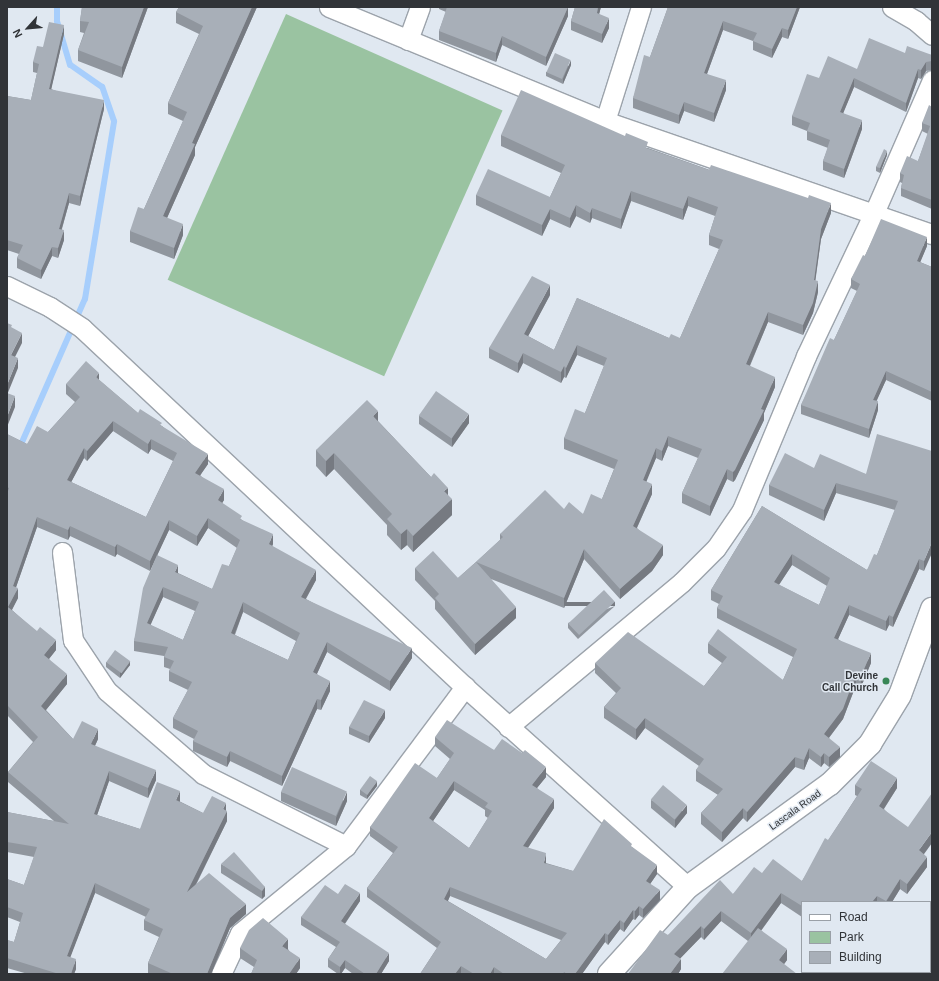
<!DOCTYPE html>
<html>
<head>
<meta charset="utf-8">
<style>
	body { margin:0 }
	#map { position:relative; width:939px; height:981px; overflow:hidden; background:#e0e8f1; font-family:Arial,sans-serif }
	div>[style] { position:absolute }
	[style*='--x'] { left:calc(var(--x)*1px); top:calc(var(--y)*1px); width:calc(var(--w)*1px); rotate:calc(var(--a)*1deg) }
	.green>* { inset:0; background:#9ac3a1; transform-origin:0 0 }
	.stream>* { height:6px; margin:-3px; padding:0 3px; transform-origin:3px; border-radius:3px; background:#a7cefc }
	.roads { filter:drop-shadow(1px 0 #9ca3ab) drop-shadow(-1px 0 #9ca3ab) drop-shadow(0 1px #9ca3ab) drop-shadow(0 -1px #9ca3ab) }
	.minor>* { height:19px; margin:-9.5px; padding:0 9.5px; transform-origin:9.5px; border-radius:9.5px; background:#fff }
	.tertiary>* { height:22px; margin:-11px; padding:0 11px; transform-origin:11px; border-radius:11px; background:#fff }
	.secondary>* { height:22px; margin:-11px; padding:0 11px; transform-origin:11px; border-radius:11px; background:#fff }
	.wall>* { inset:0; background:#90969e }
	.shaded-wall>* { inset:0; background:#767a81; transform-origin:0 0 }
	.building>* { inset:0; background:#a8afb8; transform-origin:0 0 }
	.dots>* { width:11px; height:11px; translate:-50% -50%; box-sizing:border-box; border:2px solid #e0e8f1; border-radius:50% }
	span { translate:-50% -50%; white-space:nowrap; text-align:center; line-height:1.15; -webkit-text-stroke:3px #e0e8f1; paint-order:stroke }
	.poi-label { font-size:10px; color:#313438; font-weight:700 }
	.right { translate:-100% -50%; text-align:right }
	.street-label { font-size:10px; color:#313438 }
	.frame { position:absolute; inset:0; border:8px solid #313438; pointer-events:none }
	.legend { position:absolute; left:801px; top:901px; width:130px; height:72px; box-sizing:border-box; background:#e0e8f1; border:1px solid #9aa0a7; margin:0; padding:5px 7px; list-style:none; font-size:12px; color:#313438 }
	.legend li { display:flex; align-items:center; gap:8px; height:20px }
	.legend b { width:20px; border:1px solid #9aa0a7 }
	.north { position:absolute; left:8px; top:8px; width:40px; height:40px; -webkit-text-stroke:3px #e0e8f1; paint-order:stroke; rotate:243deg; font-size:11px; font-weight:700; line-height:16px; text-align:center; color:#313438 }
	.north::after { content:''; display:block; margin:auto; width:14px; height:18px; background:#313438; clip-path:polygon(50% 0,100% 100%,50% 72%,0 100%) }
</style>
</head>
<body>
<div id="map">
	<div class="green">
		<i style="left:286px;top:14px;width:237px;height:291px;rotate:24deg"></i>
	</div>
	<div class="stream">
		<i style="--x:19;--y:449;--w:164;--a:-66.3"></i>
		<i style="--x:85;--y:299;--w:180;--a:-80.7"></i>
		<i style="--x:114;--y:121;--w:36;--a:-109"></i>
		<i style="--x:102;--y:87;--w:39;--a:-145"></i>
		<i style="--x:70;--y:65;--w:46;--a:-106.5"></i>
		<i style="--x:57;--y:21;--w:14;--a:-90"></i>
	</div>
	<div class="roads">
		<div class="minor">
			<i style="--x:329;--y:7;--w:299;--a:22.4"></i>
			<i style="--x:605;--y:121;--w:346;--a:19.1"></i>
			<i style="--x:892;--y:7;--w:28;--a:30"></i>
			<i style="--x:916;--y:21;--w:21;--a:41"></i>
			<i style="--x:408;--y:40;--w:35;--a:-70"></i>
			<i style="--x:605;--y:121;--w:120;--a:-72.5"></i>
			<i style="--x:7;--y:286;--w:48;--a:26"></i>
			<i style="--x:50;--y:307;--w:38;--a:33"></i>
			<i style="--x:82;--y:328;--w:525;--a:43.15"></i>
			<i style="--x:465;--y:687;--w:300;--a:41.9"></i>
			<i style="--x:62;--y:552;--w:89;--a:82.9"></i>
			<i style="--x:73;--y:640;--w:61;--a:56.3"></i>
			<i style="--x:107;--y:691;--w:127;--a:40.8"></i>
			<i style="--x:203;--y:774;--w:160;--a:26.7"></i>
			<i style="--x:508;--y:727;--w:226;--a:-39.8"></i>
			<i style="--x:682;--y:582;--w:48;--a:-45"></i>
			<i style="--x:716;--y:548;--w:46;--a:-55.6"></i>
			<i style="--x:742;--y:510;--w:167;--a:-67.4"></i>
			<i style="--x:806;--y:356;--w:158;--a:-64.6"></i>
			<i style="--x:874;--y:213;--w:145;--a:-66.4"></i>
			<i style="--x:221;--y:974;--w:45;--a:-65.1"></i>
			<i style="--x:240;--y:933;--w:137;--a:-39.4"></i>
			<i style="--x:346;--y:846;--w:199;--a:-53.2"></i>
		</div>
		<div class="tertiary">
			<i style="--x:609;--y:974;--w:118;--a:-47.8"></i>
			<i style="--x:688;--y:887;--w:175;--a:-36"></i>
			<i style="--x:830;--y:784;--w:57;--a:-45"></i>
			<i style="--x:870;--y:744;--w:57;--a:-58.5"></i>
			<i style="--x:900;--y:695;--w:92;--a:-69.6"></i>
		</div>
		<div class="secondary">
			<i style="--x:930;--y:916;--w:3;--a:-45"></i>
			<i style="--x:930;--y:964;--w:4;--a:-56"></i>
			<i style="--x:871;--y:974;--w:3;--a:-45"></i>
		</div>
	</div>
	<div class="wall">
		<i style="clip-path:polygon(82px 7px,148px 7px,122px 78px,78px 61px,78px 50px,84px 33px,80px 32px,80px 21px)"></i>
		<i style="clip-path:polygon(179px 7px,257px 7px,195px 147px,195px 155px,167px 218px,183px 235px,174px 259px,130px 242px,130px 231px,144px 209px,183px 121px,168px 114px,168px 103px,199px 34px,176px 23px,176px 12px)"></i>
		<i style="clip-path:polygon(439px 7px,568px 7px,568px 16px,546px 66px,502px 45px,496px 62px,439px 40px,439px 31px,446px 12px,439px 9px)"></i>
		<i style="clip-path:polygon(575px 7px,601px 7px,599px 14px,609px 28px,602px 43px,571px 30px,571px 21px)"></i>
		<i style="clip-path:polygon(668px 7px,800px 7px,788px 39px,782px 37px,772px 58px,753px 50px,753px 41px,723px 30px,707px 74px,726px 90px,714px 122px,684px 111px,679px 124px,633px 108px,633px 98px,650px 57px)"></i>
		<i style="clip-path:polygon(64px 34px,51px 89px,104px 109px,80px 206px,69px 203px,62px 229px,64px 240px,58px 258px,52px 256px,41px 279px,17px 268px,17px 258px,19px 254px,7px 250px,7px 96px,31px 100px,37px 73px,33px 72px,33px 62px,43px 47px)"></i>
		<i style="clip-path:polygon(905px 53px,932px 55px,932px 70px,926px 71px,921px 79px,918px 78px,906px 112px,854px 87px,843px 113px,862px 129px,844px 178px,823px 170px,823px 161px,828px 148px,807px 140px,807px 131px,792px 125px,792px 116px,819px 78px,857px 69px)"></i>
		<i style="clip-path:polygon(571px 65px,563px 84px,546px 76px,546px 72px)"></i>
		<i style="clip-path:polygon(932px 107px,932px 209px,901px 196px,901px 188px,902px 183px,900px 182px,900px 173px,918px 161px,928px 134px,922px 131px,922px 123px)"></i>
		<i style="clip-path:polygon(501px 135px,648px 148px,831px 213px,821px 239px,815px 281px,818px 292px,813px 313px,803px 335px,768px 322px,750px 366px,775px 387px,764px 413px,764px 420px,735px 480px,733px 482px,727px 479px,710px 516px,682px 503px,682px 493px,698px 458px,668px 446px,662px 461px,656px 458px,646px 481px,652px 494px,637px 528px,663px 555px,652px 571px,620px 599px,584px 559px,564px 608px,491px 579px,516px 618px,475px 655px,435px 609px,435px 601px,415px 580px,415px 568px,458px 578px,476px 562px,500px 540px,500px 534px,564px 509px,583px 514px,602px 499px,614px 469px,564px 449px,564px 438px,585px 413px,604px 366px,577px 355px,566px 378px,564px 377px,561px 383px,523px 363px,518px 373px,489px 358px,489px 348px,550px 295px,528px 336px,554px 350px,577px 298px,669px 338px,680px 338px,719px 249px,709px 245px,709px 235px,715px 216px,688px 206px,683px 220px,631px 201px,621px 229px,592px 218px,590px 223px,576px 216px,570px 228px,550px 219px,542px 236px,476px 205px,476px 195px,550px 197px,561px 173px,501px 146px)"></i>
		<i style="clip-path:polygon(887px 155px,880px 173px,876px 171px,876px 167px)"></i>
		<i style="clip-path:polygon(927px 246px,920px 262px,932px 267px,932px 401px,886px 380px,876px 401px,878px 410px,869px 438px,801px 414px,801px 405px,834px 340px,857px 291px,851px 288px,851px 279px,865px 256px)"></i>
		<i style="clip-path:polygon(evenodd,99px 380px,138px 413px,162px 426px,208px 464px,200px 475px,224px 500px,222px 503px,242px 520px,273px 544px,272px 546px,316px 580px,306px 599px,412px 658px,390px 691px,327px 652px,317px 674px,330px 691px,321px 710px,317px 709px,282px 786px,230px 761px,227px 767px,193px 751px,193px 741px,194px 739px,173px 728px,173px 718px,188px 690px,169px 681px,169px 671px,170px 669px,164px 667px,164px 656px,134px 651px,134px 641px,156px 558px,150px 571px,117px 554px,115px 557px,70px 536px,68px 540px,37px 527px,16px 587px,18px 598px,12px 610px,56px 650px,49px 659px,67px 684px,46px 710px,73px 739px,98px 739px,95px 746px,156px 780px,148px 798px,109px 781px,97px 815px,140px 829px,180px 801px,179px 801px,203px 813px,226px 810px,227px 821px,196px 885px,246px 914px,230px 928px,211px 974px,150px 974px,148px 973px,148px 963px,159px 937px,144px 930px,144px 920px,146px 917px,95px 893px,70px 957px,76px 969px,74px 974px,28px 974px,7px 968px,7px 940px,14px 942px,20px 922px,7px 917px,7px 879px,24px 885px,34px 857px,7px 852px,7px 812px,54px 821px,8px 782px,8px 772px,33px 742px,7px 715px,7px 434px,27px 444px,48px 432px,75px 402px,66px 394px,66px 384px,99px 380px,113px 431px,148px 454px,151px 449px,173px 461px,146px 517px,71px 482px,84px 458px,87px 461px,113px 431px,99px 380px,208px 528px,237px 548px,229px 566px,212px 589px,178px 573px,157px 555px,169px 530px,197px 546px,208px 528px,99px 380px,163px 597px,195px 611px,183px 640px,150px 625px,163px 597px,99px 380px,243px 612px,296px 641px,288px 660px,235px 635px,243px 612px)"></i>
		<i style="clip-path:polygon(419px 416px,469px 423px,452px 447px,419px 424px)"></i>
		<i style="clip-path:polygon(378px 421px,448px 495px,452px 515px,413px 552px,407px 545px,401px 550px,387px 535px,387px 525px,334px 469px,326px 477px,316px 466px,316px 450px)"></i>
		<i style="clip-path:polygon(evenodd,932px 451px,924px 571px,919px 569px,893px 627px,889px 625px,886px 631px,849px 615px,838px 639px,871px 663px,861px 687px,856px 685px,843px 719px,829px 738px,840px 757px,829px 767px,824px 763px,821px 767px,809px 758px,804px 770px,795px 767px,747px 822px,743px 818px,722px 842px,701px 824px,701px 813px,718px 795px,696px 781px,696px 770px,699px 766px,645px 728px,636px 740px,604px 718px,604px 707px,616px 693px,595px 673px,595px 663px,704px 686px,722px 663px,708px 653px,708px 643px,783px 680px,793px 657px,717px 618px,717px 608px,719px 604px,711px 600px,711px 590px,762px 506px,867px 570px,877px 555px,895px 510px,836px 493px,824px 521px,769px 495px,769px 485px,814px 468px,866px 474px,932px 451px,792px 565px,827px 586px,819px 605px,779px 585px,792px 565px)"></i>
		<i style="clip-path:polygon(615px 606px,578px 639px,568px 628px,568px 623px)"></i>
		<i style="clip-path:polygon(106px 662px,130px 665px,120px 678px,106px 667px)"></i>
		<i style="clip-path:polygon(385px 718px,369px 743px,349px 734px,349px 727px)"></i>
		<i style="clip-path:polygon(evenodd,435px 737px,494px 750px,546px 777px,537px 788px,554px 808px,528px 848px,546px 862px,546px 863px,573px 871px,632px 847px,657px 874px,650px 884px,660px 900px,643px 918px,639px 915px,635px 920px,633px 919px,624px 932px,620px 929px,608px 945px,605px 942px,582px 974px,420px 974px,437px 948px,367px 897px,367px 888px,393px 853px,370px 836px,370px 827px,437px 778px,450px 759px,435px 746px,435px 737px,454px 790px,485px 810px,485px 816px,488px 818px,469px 848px,433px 821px,454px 790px,435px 737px,450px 896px,561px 940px,546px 959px,448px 901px,450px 896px)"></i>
		<i style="clip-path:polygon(855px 785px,897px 788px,884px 809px,924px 854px,927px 867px,907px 894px,900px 889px,892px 902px,802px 902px,802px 917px,781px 903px,761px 931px,787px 960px,784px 964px,748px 941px,721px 921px,704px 940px,701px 937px,680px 958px,681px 969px,678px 974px,628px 974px,668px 935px,733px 894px,762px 873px,802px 881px,857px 796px,855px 795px)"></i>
		<i style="clip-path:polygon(377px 786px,367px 799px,360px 795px,360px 790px)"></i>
		<i style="clip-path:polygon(281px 792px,347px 801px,336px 826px,281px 801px)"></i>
		<i style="clip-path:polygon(651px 800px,687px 813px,675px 828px,651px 808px)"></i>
		<i style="clip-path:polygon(221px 864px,265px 887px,265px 896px,262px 899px,221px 873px)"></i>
		<i style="clip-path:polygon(338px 894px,360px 901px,345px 924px,389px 961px,381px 974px,353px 974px,345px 968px,341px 974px,338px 974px,328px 967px,328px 959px,336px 947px,301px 925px,301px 917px)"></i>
		<i style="clip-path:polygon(240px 948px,288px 949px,300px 968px,296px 974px,251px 974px,254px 967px,240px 958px)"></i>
	</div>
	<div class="shaded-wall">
		<i style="clip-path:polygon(144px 7px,148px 7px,122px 78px,122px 67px)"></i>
		<i style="clip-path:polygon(252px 7px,257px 7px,195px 147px,195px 155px,163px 227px,163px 216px,192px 143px)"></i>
		<i style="clip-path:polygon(568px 7px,568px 16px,546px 66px,546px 57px)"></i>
		<i style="clip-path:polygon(598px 7px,601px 7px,597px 22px,597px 13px)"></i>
		<i style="clip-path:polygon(797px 7px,800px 7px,788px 39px,788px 30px)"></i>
		<i style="clip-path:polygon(609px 18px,609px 28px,602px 43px,602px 34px)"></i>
		<i style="clip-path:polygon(723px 21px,723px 30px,704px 82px,704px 73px)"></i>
		<i style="clip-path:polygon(64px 25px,64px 34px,49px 99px,49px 89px)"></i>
		<i style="clip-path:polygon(782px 28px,782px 37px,772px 58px,772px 49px)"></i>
		<i style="clip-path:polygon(502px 36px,502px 45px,496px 62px,496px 53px)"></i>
		<i style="clip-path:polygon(571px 60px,571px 65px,563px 84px,563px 79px)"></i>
		<i style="clip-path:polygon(926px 62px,926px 71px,921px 79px,921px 70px)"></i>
		<i style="clip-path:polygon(918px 69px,918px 78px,906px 112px,906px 103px)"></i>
		<i style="clip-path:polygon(854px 78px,854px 87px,840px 121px,840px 112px)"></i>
		<i style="clip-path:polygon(726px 80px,726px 90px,714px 122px,714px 113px)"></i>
		<i style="clip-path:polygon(104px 100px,104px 109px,80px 206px,80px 196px)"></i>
		<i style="clip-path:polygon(684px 102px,684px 111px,679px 124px,679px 115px)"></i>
		<i style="clip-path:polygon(862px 120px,862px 129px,844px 178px,844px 169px)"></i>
		<i style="clip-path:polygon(887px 151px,887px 155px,880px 173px,880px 168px)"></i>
		<i style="clip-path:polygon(631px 191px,631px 201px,621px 229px,621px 219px)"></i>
		<i style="clip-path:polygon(69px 193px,69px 203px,59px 238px,59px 229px)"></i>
		<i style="clip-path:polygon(688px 196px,688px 206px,683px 220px,683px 209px)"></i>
		<i style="clip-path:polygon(831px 203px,831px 213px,821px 239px,814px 291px,814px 280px,821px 229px)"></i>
		<i style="clip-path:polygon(576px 205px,576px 216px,570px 228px,570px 218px)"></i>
		<i style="clip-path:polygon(592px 208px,592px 218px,590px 223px,590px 213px)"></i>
		<i style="clip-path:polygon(550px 209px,550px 219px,542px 236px,542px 225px)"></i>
		<i style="clip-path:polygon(183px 224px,183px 235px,174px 259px,174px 248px)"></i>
		<i style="clip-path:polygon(64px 230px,64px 240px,58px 258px,58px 248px)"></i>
		<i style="clip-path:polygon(927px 237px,927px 246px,917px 270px,917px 261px)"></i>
		<i style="clip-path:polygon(52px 247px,52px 256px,41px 279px,41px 270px)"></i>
		<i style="clip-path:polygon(818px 281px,818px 292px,813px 313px,803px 335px,803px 325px)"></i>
		<i style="clip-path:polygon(550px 285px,550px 295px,524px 344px,524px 334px)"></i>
		<i style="clip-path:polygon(768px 312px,768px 322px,746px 374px,746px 364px)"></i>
		<i style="clip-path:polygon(22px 333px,22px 343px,11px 365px,11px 355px)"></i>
		<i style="clip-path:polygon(577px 345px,577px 355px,566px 378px,566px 368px)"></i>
		<i style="clip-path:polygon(523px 353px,523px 363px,518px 373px,518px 363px)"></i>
		<i style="clip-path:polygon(18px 358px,18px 368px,7px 395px,7px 385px)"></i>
		<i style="clip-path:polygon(564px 366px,564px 377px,561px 383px,561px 372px)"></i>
		<i style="clip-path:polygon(886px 371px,886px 380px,873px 409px,873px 400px)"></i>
		<i style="clip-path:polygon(99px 373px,99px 383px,96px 377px)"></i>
		<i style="clip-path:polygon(775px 377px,775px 387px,764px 413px,764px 420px,735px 480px,733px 482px,733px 472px)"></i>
		<i style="clip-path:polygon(15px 396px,15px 407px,7px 427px,7px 417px)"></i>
		<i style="clip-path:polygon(878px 401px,878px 410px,869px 438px,869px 429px)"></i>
		<i style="clip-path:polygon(378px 411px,378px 428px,373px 416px)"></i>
		<i style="clip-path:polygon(469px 414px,469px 423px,452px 447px,452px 438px)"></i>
		<i style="clip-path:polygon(113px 421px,113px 431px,87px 461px,87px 451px)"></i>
		<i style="clip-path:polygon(668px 436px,668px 446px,662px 461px,662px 451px)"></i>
		<i style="clip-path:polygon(151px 439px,151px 449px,148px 454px,148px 444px)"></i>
		<i style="clip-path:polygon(84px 448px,84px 458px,67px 490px,67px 480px)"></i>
		<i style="clip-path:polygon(656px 448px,656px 458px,643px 490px,643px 480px)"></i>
		<i style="clip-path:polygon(334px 453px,334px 469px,326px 477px,326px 461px)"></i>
		<i style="clip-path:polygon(208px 454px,208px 464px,195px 483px,195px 473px)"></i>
		<i style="clip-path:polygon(727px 469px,727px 479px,710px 516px,710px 506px)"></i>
		<i style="clip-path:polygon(836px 483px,836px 493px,824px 521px,824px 510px)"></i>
		<i style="clip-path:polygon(652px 484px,652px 494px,633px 536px,633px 526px)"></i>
		<i style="clip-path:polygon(448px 488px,448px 502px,452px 499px,452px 515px,413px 552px,413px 536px,444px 491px)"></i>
		<i style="clip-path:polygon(224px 489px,224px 500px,218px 510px,218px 500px)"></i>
		<i style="clip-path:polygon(37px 517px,37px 527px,13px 596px,13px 586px)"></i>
		<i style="clip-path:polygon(208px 518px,208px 528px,197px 546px,197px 536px)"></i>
		<i style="clip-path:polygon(169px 520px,169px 530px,150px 571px,150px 561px)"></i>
		<i style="clip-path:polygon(70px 526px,70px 536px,68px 540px,68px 530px)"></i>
		<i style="clip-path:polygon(407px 529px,407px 545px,401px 550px,401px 534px)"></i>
		<i style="clip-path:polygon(273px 534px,273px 544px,269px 554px,269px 544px)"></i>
		<i style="clip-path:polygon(932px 542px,932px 553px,924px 571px,924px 561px)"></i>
		<i style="clip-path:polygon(117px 544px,117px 554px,115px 557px,115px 547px)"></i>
		<i style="clip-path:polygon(663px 545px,663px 555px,652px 571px,620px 599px,620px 589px)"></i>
		<i style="clip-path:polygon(584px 549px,584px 559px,564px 608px,564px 598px)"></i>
		<i style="clip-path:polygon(792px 554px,792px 565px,774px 592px,774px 582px)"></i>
		<i style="clip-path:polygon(919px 559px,919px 569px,893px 627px,893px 617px)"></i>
		<i style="clip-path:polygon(178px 565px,178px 575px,175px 572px)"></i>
		<i style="clip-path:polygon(316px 570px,316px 580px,301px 607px,301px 597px)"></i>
		<i style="clip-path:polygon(163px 587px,163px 597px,147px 633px,147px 623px)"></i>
		<i style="clip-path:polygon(18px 588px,18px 598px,8px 617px,8px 607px)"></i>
		<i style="clip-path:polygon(243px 602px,243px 612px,231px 643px,231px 633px)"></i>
		<i style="left:615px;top:602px;width:4px;height:50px;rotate:90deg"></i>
		<i style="clip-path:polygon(849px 605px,849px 615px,834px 648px,834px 638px)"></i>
		<i style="clip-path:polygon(516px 607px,516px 618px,475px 655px,475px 644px)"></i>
		<i style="clip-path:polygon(889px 615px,889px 625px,886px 631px,886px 621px)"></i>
		<i style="clip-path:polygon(56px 640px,56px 650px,44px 665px,44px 655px)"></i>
		<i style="clip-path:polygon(327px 642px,327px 652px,313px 682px,313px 672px)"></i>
		<i style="clip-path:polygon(412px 648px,412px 658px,390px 691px,390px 681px)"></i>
		<i style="clip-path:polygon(871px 653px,871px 663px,861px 687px,861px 676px)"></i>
		<i style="clip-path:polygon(130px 661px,130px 665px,120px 678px,120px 673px)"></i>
		<i style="clip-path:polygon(67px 674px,67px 684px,41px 716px,41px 706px)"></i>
		<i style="clip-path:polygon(856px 674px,856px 685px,843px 719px,824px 744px,824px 734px)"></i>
		<i style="clip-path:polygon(330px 681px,330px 691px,321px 710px,321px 700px)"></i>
		<i style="clip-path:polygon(317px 699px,317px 709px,282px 786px,282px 776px)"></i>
		<i style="clip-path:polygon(385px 710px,385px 718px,369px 743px,369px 736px)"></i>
		<i style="clip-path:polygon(645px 718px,645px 728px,636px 740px,636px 729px)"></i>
		<i style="clip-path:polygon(98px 729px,98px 739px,91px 754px,91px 744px)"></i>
		<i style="clip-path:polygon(840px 747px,840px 757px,829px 767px,829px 757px)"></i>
		<i style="clip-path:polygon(809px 748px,809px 758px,804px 770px,804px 760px)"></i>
		<i style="clip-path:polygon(230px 751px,230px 761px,227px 767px,227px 757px)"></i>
		<i style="clip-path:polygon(824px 753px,824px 763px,821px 767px,821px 757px)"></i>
		<i style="clip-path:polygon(795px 757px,795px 767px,747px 822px,747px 812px)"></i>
		<i style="clip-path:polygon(546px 767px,546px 777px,532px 794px,532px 785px)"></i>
		<i style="clip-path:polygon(156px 770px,156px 780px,148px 798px,148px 788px)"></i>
		<i style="clip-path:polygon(109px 771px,109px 781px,94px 824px,94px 814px)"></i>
		<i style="clip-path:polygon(897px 778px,897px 788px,879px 816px,879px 806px)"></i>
		<i style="clip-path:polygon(377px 781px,377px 786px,367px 799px,367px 795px)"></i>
		<i style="clip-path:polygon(454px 781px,454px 790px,429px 827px,429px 818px)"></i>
		<i style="clip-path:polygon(180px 791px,180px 801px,176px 810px,176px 800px)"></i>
		<i style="clip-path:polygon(347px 792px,347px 801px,336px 826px,336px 818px)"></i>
		<i style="clip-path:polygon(554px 799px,554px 808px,523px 855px,523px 846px)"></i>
		<i style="clip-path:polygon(226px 803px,226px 813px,223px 809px)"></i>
		<i style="clip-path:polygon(687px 805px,687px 813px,675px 828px,675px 820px)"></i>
		<i style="clip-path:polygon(743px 808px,743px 818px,722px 842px,722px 832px)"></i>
		<i style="clip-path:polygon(227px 811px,227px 821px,187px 902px,187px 892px)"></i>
		<i style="clip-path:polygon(932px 832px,932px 843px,919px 861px,919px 850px)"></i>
		<i style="clip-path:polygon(546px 853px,546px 862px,544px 872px,544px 863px)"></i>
		<i style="clip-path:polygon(927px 857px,927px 867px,907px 894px,907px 884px)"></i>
		<i style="clip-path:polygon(657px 865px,657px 874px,646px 890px,646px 881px)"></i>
		<i style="clip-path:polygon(900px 879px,900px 889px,892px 902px,886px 902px)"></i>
		<i style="clip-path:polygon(95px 883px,95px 893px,67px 966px,67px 956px)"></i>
		<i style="clip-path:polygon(265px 887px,265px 896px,262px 899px,262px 891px)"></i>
		<i style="clip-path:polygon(450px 887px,450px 896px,444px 909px,444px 899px)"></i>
		<i style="clip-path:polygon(660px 890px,660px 900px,643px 918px,643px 909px)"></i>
		<i style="clip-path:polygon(360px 893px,360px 901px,341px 929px,341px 921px)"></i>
		<i style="clip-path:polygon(781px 893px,781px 903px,751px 944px,751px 933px)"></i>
		<i style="clip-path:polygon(877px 896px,877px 902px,872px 902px)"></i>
		<i style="clip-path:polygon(246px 904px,246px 914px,230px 928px,211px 974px,207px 974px,230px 918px)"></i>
		<i style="clip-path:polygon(639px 906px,639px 915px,635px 920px,635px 911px)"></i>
		<i style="clip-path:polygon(633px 910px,633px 919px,624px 932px,624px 923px)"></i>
		<i style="clip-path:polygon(721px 911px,721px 921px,704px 940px,704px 929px)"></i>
		<i style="clip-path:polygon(620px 920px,620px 929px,608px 945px,608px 935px)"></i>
		<i style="clip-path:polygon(701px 926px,701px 937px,674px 965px,674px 954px)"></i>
		<i style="clip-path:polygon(605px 933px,605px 942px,582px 974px,575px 974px)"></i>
		<i style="clip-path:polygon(288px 939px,288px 949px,282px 956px,282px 946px)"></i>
		<i style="clip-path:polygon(787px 949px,787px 960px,779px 971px,779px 960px)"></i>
		<i style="clip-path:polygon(389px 953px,389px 961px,381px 974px,376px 974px)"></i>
		<i style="clip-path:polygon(300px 958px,300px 968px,296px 974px,289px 974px)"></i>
		<i style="clip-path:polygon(76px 959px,76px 969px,74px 974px,71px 974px)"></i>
		<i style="clip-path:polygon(681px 959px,681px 969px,678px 974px,670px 974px)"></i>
		<i style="clip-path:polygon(345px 960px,345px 968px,341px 974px,340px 974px,340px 967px)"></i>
		<i style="clip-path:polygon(461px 966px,461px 974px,455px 974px)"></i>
		<i style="clip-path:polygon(494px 967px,494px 974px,490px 974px)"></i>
	</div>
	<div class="building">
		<i style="clip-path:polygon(82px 7px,144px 7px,122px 67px,78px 50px,89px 22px,80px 21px)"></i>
		<i style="clip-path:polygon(179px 7px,252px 7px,192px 143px,195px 144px,163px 216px,183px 224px,174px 248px,130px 231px,138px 207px,144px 209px,187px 112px,168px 103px,203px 26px,176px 12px)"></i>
		<i style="clip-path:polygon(447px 7px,568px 7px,546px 57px,502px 36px,496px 53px,439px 31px)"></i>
		<i style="clip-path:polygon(575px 7px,598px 7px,597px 13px,609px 18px,602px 34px,571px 21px)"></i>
		<i style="clip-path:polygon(668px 7px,797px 7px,788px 30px,782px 28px,772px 49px,753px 41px,757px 33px,723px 21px,704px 73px,726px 80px,714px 113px,684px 102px,679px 115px,633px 98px,644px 55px,650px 57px)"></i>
		<i style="clip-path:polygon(49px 22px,64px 25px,49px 89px,104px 100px,80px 196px,69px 193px,59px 229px,64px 230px,58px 248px,52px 247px,41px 270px,17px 258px,23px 245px,7px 240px,7px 96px,31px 100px,39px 64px,33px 62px,37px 46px,43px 47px)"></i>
		<i style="clip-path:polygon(869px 38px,905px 53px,907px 46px,932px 55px,932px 61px,926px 62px,921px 70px,918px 69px,906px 103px,854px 78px,840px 112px,862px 120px,844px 169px,823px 161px,830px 140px,807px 131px,810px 123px,792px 116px,807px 74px,819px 78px,828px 56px,857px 69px)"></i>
		<i style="left:555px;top:53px;width:17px;height:21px;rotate:24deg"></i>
		<i style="clip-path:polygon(521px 90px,625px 136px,626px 133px,648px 142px,646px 148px,709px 170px,711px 165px,808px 198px,809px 195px,831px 203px,821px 229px,814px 280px,818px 281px,813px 303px,803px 325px,768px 312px,746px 364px,775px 377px,761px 409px,764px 410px,735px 470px,733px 472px,727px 469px,710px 506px,682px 493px,702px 449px,668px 436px,662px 451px,656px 448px,643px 480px,652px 484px,633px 526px,663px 545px,652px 561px,620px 589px,584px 549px,564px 598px,476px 562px,503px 537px,500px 534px,545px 490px,564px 509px,569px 502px,583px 514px,591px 494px,602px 499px,618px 460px,564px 438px,575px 409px,585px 413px,607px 358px,577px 345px,566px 368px,564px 366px,561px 372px,523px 353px,518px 363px,489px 348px,532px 276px,550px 285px,524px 334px,554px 350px,577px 298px,669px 338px,671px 334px,680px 338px,723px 240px,709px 235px,718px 207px,688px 196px,683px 209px,631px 191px,621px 219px,592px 208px,590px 213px,576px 205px,570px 218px,550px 209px,542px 225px,476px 195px,488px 169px,550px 197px,565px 165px,501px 135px)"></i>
		<i style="clip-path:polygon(929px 105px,932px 107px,932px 200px,901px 188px,904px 175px,900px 173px,907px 156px,918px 161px,930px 126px,922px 123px)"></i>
		<i style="clip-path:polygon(884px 149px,887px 151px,880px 168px,876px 167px)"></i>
		<i style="clip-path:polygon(881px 219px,927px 237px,917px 261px,932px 267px,932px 392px,886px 371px,873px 400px,878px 401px,869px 429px,801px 405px,830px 338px,834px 340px,860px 284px,851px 279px,863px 255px,865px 256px)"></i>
		<i style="clip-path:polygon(7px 323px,12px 325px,11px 327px,22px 333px,11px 355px,18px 358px,7px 385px)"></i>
		<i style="clip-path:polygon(evenodd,86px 361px,99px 373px,96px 377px,138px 413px,140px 409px,162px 423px,160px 425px,208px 454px,195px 473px,224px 489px,218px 500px,242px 516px,240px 519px,273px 534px,269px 544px,316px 570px,301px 597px,412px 648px,390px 681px,327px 642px,313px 672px,330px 681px,321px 700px,317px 699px,282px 776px,230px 751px,227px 757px,193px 741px,198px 731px,173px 718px,192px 682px,169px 671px,174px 661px,164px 657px,168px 647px,134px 641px,143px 588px,157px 555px,178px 565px,175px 572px,212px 589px,222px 564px,229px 566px,240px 540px,208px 518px,197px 536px,169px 520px,150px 561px,117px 544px,115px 547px,70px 526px,68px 530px,37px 517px,13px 586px,18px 588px,8px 607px,37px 631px,40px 627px,56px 640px,44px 655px,67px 674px,41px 706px,73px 739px,82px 721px,98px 729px,91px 744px,156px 770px,148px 788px,109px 771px,94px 814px,140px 829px,157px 782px,180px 791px,176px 800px,203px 813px,212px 796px,226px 803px,223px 809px,227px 811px,187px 892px,209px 873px,246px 904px,230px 918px,207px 974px,173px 974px,148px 963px,163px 929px,144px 920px,150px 909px,95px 883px,67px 956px,76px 959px,71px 974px,59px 974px,7px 958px,7px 940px,14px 942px,23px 913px,7px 907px,7px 879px,24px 885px,37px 847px,7px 842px,7px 812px,69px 824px,8px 772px,38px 737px,7px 705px,7px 494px,9px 488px,7px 487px,7px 434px,27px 444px,37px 426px,48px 432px,80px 397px,66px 384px,86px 361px,113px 421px,148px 444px,151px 439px,177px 453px,146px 517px,67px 480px,84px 448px,87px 451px,113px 421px,86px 361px,163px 587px,199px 602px,183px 640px,147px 623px,163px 587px,86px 361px,243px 602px,300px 633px,288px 660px,231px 633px,243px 602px)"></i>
		<i style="left:436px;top:391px;width:40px;height:30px;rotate:35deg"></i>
		<i style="clip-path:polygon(7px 393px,15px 396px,7px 417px)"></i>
		<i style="clip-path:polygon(367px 400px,378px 411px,373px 416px,431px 477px,434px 473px,448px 488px,444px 491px,452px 499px,413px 536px,407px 529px,401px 534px,387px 519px,392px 514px,334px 453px,326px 461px,316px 450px)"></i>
		<i style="clip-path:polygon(evenodd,877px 434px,932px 451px,932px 542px,924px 561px,919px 559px,893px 617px,889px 615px,886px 621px,849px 605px,834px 638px,871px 653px,861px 676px,856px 674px,843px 709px,824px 734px,840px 747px,829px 757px,824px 753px,821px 757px,809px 748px,804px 760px,795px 757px,747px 812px,743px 808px,722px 832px,701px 813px,723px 789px,696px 770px,704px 759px,645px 718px,636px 729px,604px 707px,621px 688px,595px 663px,628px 632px,704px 686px,727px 657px,708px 643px,718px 629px,783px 680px,797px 649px,717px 608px,723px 596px,711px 590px,762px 506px,867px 570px,874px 554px,877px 555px,898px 501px,836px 483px,824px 510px,769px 485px,785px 453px,814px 468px,820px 454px,866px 474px,877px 434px,792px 554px,830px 578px,819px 605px,774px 582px,792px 554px)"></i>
		<i style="clip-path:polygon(433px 551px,458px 578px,476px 562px,516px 607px,475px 644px,435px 598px,439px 594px,415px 568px)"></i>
		<i style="left:604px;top:590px;width:16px;height:49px;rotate:47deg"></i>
		<i style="left:115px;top:650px;width:19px;height:15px;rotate:36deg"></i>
		<i style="clip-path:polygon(364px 700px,385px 710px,369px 736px,349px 727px)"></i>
		<i style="clip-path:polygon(evenodd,447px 720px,494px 750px,502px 739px,522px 753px,525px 750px,546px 767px,532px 785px,554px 799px,523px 846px,546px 853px,544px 863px,573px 871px,604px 819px,632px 844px,631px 846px,657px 865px,646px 881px,660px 890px,643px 909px,639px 906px,635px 911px,633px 910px,624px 923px,620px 920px,608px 935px,605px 933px,575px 974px,567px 974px,564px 972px,563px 974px,504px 974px,494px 967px,490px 974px,474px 974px,461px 966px,455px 974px,420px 974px,441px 942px,367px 888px,398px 847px,370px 827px,415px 763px,437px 778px,454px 753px,435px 737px,447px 720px,454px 781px,488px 803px,485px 807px,492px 811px,469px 848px,429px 818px,454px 781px,447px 720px,450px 887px,567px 933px,546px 959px,444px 899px,450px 887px)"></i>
		<i style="clip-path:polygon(871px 761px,897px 778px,879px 806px,908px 827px,932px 793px,932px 832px,919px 850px,927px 857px,907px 884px,900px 879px,886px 901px,877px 896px,872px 902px,802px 902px,802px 906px,781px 893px,751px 933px,721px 911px,704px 929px,701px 926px,674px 954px,681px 959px,670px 974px,628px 974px,660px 930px,668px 935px,720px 880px,733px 894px,754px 867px,762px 873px,773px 859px,802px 881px,825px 838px,828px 840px,862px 789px,855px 785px)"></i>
		<i style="left:292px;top:767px;width:60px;height:27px;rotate:24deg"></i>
		<i style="left:370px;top:776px;width:9px;height:17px;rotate:36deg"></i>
		<i style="left:663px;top:785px;width:31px;height:19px;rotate:40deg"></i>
		<i style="clip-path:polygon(234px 852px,265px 887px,262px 891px,221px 864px)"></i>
		<i style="clip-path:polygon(345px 884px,360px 893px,341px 921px,389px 953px,376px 974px,365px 974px,345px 960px,340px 967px,328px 959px,340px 942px,301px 917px,325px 885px,338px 894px)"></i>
		<i style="clip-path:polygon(263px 918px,288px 939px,282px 946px,300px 958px,289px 974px,251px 974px,257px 960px,240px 948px,249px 930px)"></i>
		<i style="clip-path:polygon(758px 928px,787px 949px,779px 960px,797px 974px,722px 974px)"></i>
	</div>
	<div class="dots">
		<i style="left:886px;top:681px;background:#388656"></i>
	</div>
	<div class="poi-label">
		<span class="right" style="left:878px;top:681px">Devine<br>Call Church</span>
	</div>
	<div class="street-label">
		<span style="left:795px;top:810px;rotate:-36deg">Lascala Road</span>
	</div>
	<div class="frame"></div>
	<ul class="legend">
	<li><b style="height:5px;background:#fff"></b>Road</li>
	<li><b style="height:11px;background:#9ac3a1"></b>Park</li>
	<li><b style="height:11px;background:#a8afb8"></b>Building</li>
	</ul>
	<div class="north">N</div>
</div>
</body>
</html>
